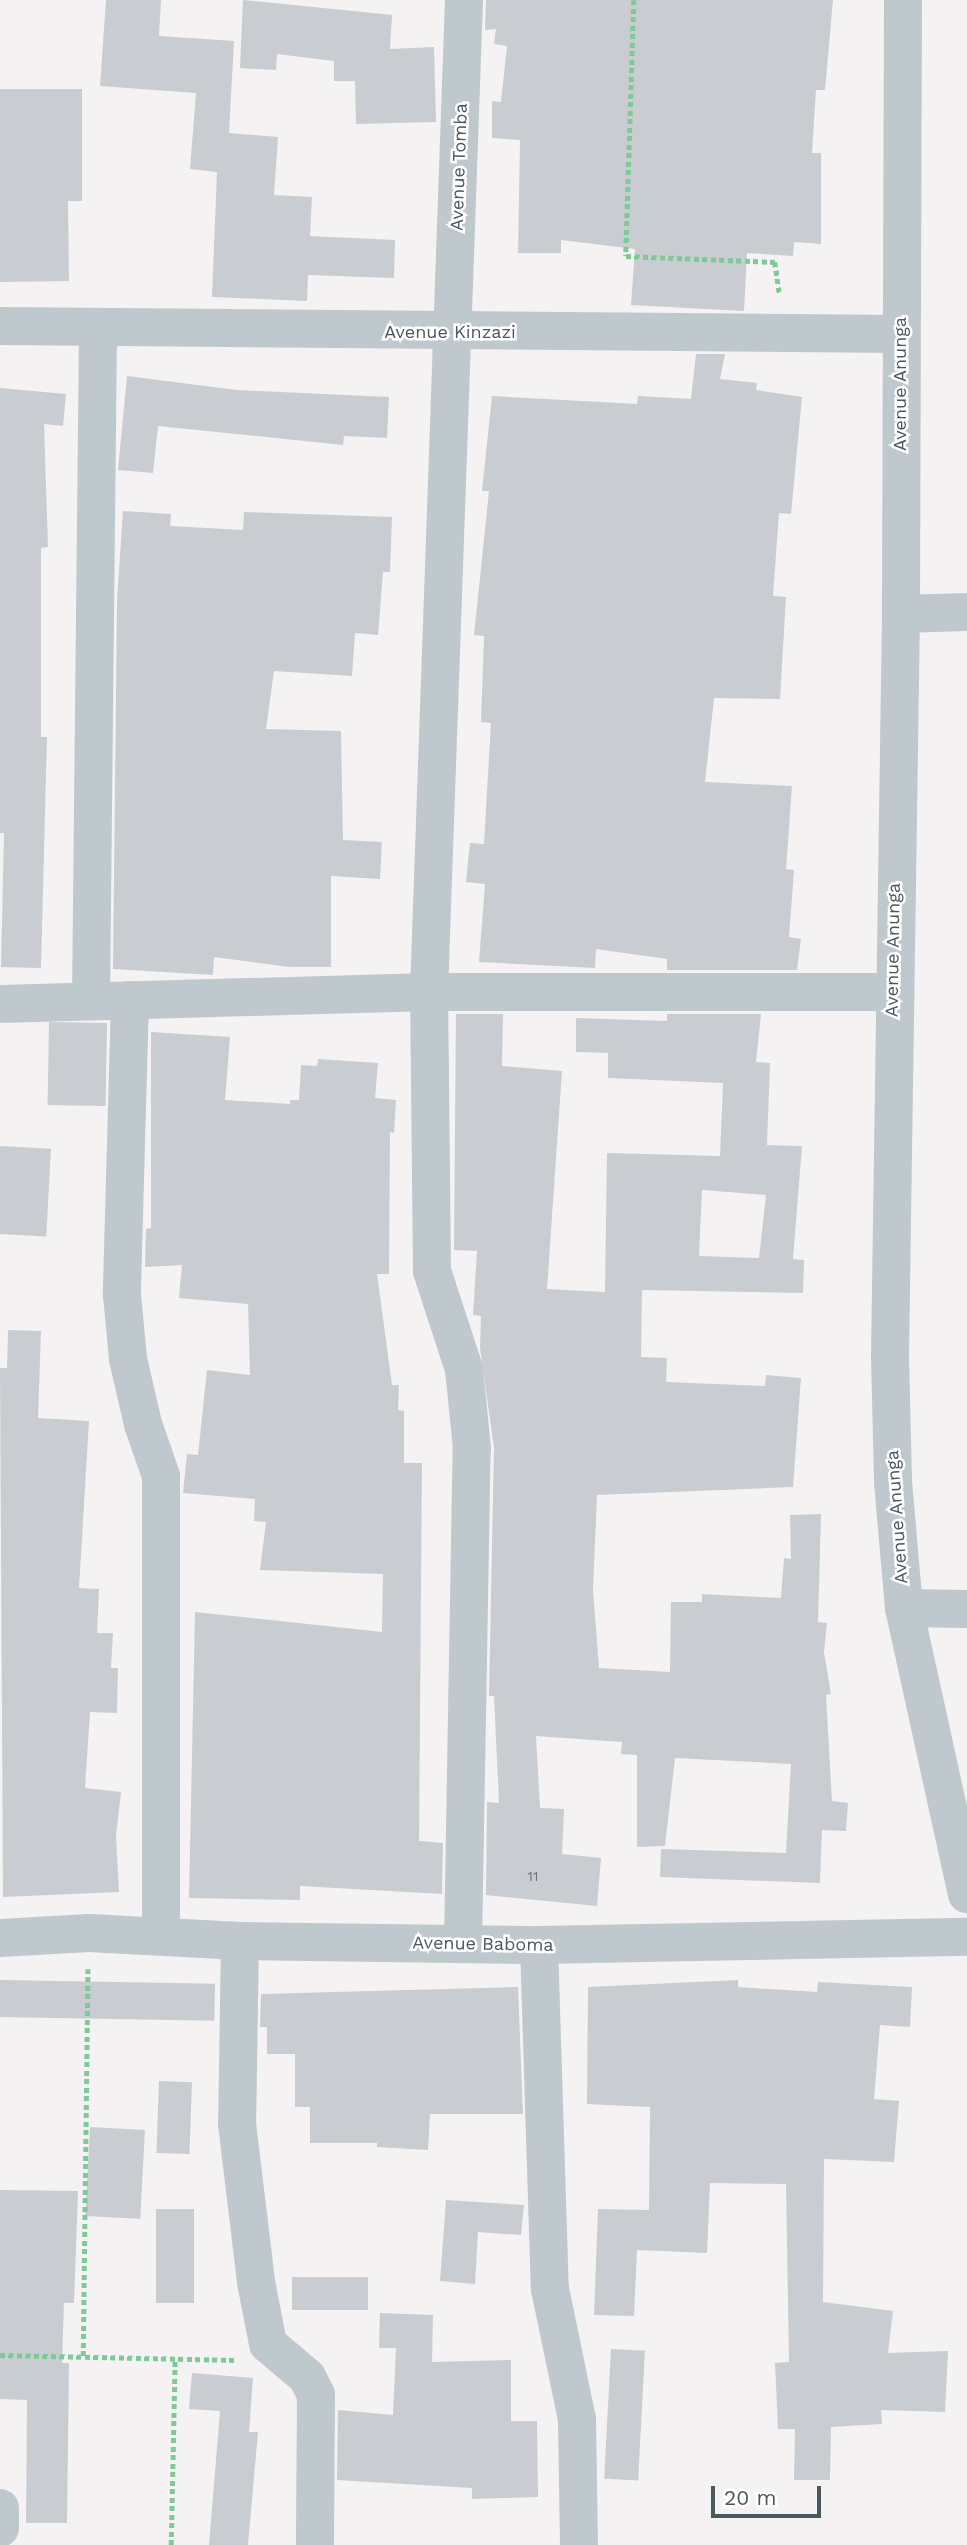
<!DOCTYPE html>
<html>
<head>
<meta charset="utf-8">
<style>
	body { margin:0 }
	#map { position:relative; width:967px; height:2545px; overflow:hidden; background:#f4f2f2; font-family:"Work Sans",sans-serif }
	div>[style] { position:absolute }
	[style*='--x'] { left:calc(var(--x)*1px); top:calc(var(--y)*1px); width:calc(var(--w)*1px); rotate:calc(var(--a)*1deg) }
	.building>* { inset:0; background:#c9cdd1; transform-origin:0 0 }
	.path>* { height:4.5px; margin-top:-2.25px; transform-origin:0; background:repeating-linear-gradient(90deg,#7dca98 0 5px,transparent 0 8.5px) }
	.minor>* { height:38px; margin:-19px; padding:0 19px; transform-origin:19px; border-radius:19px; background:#bec8cd }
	span { translate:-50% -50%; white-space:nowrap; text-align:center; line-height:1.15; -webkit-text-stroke:5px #fff; paint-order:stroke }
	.number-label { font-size:14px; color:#6a757b }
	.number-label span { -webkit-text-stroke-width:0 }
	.street-label { font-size:18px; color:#4a585e }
	.scale { position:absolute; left:711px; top:2486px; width:110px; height:32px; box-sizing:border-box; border:4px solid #4a585e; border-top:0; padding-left:9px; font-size:21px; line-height:24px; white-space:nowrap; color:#4a585e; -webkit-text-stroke:5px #fff; paint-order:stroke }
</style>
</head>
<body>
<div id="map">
	<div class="building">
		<i style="clip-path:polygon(106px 0,161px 0,159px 36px,234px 41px,229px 133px,278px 137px,274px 195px,312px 197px,310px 236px,395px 240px,394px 278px,308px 275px,307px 301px,212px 297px,217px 172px,190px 169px,196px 93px,100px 86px)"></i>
		<i style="clip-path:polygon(243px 0,392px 15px,390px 49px,434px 47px,436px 122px,356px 124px,355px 81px,334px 81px,334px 61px,277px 54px,276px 70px,240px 68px)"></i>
		<i style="clip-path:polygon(486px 0,833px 0,825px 90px,816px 90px,812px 153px,821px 153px,821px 244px,794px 242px,793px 256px,747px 253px,744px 311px,631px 305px,635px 249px,561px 240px,561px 253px,518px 253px,520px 140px,492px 138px,492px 101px,501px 102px,507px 46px,494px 44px,496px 29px,485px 30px)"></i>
		<i style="clip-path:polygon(0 89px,82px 89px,82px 201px,68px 201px,69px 281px,0 282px)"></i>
		<i style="clip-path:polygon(696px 354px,725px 354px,720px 379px,757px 383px,756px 390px,802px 397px,791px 514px,779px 513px,773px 596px,786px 597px,780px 699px,714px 698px,705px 782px,792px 786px,786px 869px,794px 870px,789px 937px,801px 939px,797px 970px,667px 970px,667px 959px,596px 949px,595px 968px,479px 962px,485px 884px,466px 882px,470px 843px,484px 844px,491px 723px,481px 722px,484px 636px,474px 635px,489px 491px,482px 491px,492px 396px,637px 404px,638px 396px,691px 399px)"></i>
		<i style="clip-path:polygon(127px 376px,237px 390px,389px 397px,387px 438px,344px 436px,343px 445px,158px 426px,153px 473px,118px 470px)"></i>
		<i style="clip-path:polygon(0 388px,66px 394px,63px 426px,44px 424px,48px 547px,41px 548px,41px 737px,47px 737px,41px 968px,1px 967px,4px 833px,0 833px)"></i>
		<i style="clip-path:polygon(123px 511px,171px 514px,170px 526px,243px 530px,244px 512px,392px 517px,390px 572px,383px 572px,378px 635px,355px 633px,352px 676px,274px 671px,266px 729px,341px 731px,343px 840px,382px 842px,380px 879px,331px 876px,331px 967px,289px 967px,214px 957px,213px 975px,113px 969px,117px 600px)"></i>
		<i style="clip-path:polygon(evenodd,456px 1014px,503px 1014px,502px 1066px,562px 1071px,547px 1289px,605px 1292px,607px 1153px,720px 1156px,723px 1083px,608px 1078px,608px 1053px,576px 1052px,576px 1018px,667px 1021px,667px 1014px,761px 1014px,756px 1062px,770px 1063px,767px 1145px,802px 1146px,793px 1259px,804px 1260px,803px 1293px,642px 1290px,641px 1357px,667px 1358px,666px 1382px,765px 1386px,766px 1375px,801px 1378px,793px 1487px,597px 1495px,593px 1590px,599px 1668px,670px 1672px,671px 1602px,702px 1602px,702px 1594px,781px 1598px,784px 1558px,791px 1559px,790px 1515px,821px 1514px,818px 1622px,827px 1623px,824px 1652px,831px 1694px,826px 1695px,832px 1801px,848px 1803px,846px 1831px,822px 1830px,820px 1883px,660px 1877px,661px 1849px,786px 1853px,791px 1764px,675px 1758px,665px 1846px,637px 1847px,637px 1755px,621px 1754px,622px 1742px,536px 1736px,540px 1808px,564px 1809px,562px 1854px,601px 1858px,597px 1906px,486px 1895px,487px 1802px,499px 1803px,494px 1696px,489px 1696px,494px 1448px,480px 1348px,481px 1316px,473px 1315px,477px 1251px,454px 1250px,456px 1014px,702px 1190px,766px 1195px,759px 1258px,699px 1256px,702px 1190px)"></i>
		<i style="left:107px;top:1023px;width:83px;height:58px;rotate:91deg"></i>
		<i style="clip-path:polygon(151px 1032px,230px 1037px,225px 1100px,290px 1104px,290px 1100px,299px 1100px,301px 1065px,317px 1066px,318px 1059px,378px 1063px,375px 1098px,396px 1100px,394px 1133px,390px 1132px,389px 1274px,377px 1274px,392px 1385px,399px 1385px,398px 1410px,404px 1411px,404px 1463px,422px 1463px,419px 1841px,443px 1843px,442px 1894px,300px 1886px,300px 1900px,189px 1898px,195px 1612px,382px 1632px,383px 1574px,260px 1570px,266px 1522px,254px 1521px,255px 1499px,183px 1493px,187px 1454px,198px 1455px,207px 1370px,250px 1375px,248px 1304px,179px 1298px,182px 1265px,145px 1267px,146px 1229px,151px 1228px)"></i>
		<i style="left:0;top:1146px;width:51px;height:88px;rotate:3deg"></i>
		<i style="clip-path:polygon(8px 1330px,41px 1331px,38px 1418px,89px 1421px,79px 1588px,99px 1589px,97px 1633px,113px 1633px,111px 1668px,118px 1668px,117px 1713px,90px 1712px,85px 1788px,121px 1792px,116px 1836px,119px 1892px,3px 1897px,0 1368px,7px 1368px)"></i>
		<i style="left:0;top:1980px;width:215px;height:37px;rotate:1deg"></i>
		<i style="clip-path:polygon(738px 1980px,738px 1987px,817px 1992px,818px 1982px,912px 1987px,910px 2027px,880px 2025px,874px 2099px,899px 2101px,894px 2162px,824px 2159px,823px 2302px,893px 2311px,888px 2353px,948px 2351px,945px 2412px,881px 2410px,882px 2424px,831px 2427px,830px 2480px,794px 2480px,795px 2429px,778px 2429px,775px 2363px,789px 2362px,786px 2184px,710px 2183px,707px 2253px,637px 2250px,634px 2316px,594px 2315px,598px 2209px,649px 2210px,650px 2107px,587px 2104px,588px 1987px)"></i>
		<i style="clip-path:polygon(518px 1987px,523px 2114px,430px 2114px,428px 2150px,377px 2147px,377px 2143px,310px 2143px,310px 2107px,295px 2107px,295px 2054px,267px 2054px,267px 2027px,260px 2027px,261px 1994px)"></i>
		<i style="left:159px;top:2081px;width:33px;height:72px;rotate:2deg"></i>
		<i style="left:90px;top:2127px;width:55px;height:89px;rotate:3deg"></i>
		<i style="clip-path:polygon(0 2190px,78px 2191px,74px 2303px,64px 2303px,62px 2363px,69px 2363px,67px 2523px,26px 2523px,27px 2400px,0 2399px)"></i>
		<i style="clip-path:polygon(446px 2200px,524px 2205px,521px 2235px,478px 2232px,475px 2284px,440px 2281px)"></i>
		<i style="left:156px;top:2209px;width:38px;height:94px"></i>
		<i style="left:368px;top:2277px;width:33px;height:76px;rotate:90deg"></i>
		<i style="clip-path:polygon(380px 2313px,433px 2315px,432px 2362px,511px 2360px,511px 2421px,537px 2421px,538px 2497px,472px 2499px,472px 2488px,337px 2480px,338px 2410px,393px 2415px,396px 2348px,379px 2348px)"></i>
		<i style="left:611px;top:2349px;width:34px;height:130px;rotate:3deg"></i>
		<i style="clip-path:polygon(192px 2373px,253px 2378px,249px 2432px,258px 2432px,248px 2545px,209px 2545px,220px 2411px,189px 2409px)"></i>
	</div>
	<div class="path">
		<i style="--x:634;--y:0;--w:256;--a:91.8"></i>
		<i style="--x:626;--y:256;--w:149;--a:2.3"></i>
		<i style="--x:775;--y:262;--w:34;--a:82"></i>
		<i style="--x:0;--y:2355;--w:236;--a:1.2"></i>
		<i style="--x:83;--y:2356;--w:387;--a:-89.3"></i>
		<i style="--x:171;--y:2545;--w:186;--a:-88.8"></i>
	</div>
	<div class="minor">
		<i style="--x:903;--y:0;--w:614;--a:90.19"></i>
		<i style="--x:901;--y:614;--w:743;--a:90.85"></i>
		<i style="--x:890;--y:1357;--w:125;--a:88.6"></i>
		<i style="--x:893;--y:1482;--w:126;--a:85"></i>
		<i style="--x:904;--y:1608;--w:293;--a:77.6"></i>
		<i style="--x:0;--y:326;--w:900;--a:0.51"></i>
		<i style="--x:901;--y:614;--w:66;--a:-1.7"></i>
		<i style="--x:91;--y:1000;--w:673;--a:-89.4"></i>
		<i style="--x:130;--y:1000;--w:295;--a:91.6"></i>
		<i style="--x:122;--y:1295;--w:64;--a:84.6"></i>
		<i style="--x:128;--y:1359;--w:67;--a:77"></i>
		<i style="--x:143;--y:1424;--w:55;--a:70.9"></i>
		<i style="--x:161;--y:1476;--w:460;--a:90"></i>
		<i style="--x:0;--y:1004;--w:429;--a:-1.6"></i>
		<i style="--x:429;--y:992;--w:463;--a:0"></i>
		<i style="--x:904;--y:1608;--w:63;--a:0.9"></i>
		<i style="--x:0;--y:1938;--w:89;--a:-3.2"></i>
		<i style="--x:89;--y:1933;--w:151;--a:3"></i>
		<i style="--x:240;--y:1941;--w:299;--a:0.8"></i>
		<i style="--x:539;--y:1945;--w:428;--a:-1.1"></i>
		<i style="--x:240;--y:1941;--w:183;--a:90.9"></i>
		<i style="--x:237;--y:2124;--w:159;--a:83.1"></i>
		<i style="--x:256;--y:2282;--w:63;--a:79"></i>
		<i style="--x:268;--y:2344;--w:51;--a:40.2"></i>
		<i style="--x:307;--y:2377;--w:20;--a:63"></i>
		<i style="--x:316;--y:2395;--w:150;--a:90.4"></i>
		<i style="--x:463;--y:1944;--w:496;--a:-89"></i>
		<i style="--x:472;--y:1448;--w:79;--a:-95.8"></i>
		<i style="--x:464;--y:1369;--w:103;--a:-108.1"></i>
		<i style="--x:432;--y:1271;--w:279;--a:-90.6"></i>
		<i style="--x:429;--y:992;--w:993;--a:-87.98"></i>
		<i style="--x:539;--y:1945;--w:344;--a:88.2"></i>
		<i style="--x:550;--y:2289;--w:133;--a:78.3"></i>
		<i style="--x:577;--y:2419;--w:126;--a:89.1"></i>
		<i style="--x:0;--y:2508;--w:20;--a:90"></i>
	</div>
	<div class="number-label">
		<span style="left:533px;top:1876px">11</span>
	</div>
	<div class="street-label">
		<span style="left:459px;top:167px;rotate:-88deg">Avenue Tomba</span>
		<span style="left:450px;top:332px">Avenue Kinzazi</span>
		<span style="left:900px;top:384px;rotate:-90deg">Avenue Anunga</span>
		<span style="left:893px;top:950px;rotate:-89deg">Avenue Anunga</span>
		<span style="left:897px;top:1517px;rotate:-94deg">Avenue Anunga</span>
		<span style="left:483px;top:1944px;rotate:1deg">Avenue Baboma</span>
	</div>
	<div class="scale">20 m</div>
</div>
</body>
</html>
